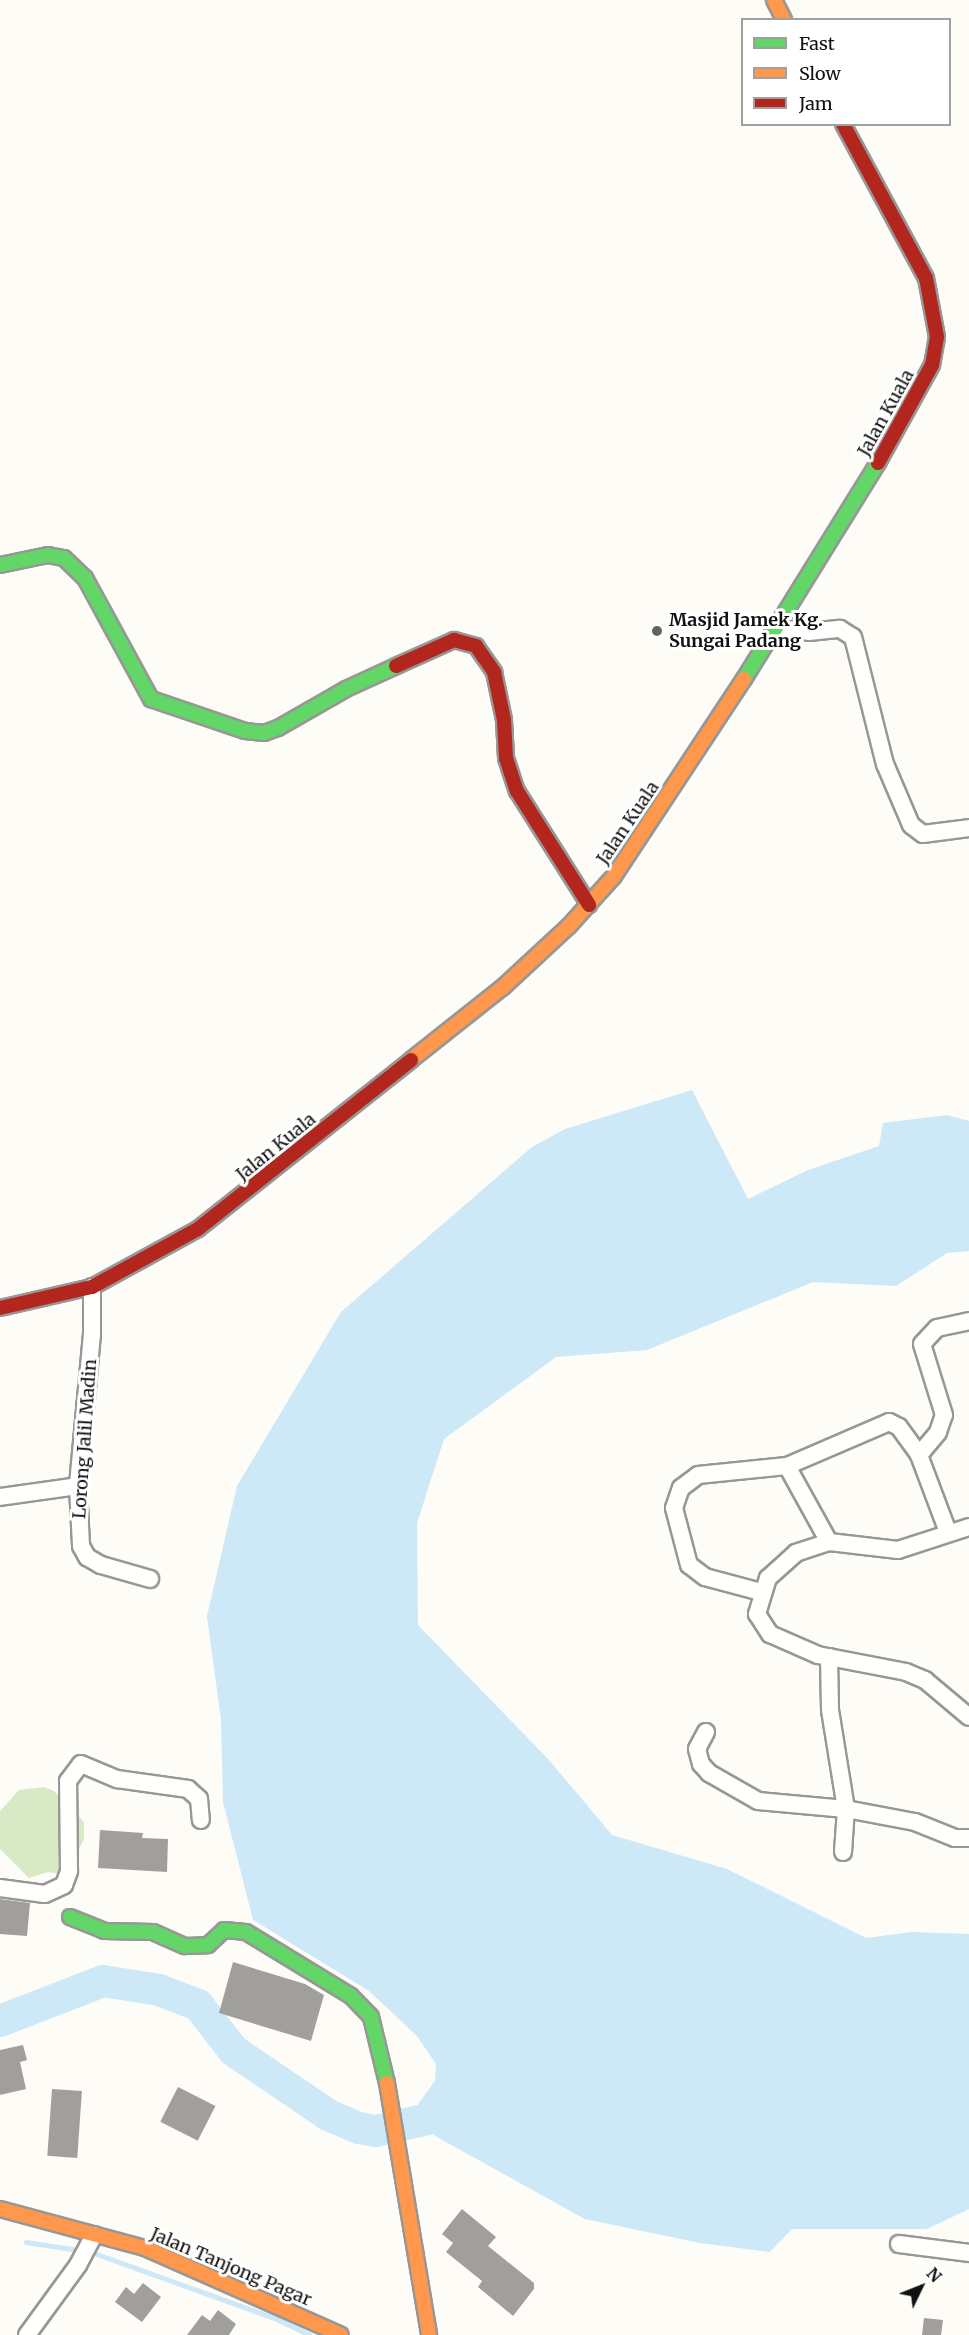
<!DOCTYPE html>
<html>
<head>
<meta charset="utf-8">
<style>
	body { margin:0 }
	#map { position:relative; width:969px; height:2335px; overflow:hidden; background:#fdfcf7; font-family:Merriweather,serif }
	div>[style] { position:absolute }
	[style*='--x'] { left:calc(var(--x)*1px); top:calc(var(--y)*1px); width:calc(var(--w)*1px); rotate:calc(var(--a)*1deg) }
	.forest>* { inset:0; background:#d8eac5 }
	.water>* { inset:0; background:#cde8f7 }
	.stream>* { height:5px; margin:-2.5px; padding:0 2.5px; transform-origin:2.5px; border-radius:2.5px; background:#cde8f7 }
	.river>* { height:32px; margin:-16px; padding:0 16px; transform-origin:16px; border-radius:16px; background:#cde8f7 }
	.building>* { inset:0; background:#a19f9c; transform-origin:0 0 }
	.roads { filter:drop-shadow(2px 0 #979795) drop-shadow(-2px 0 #979795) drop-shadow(0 2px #979795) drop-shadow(0 -2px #979795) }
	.street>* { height:16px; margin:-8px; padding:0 8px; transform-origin:8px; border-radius:8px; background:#fffffe }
	.fast>* { height:14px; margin:-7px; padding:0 7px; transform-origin:7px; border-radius:7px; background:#63d668 }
	.slow>* { height:14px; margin:-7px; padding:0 7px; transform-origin:7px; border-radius:7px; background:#ff974d }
	.jam>* { height:14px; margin:-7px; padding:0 7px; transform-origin:7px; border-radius:7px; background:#b3261e }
	.dots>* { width:16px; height:16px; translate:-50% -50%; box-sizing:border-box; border:3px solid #fff; border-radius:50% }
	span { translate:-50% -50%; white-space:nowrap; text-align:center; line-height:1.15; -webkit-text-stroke:6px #fff; paint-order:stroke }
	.street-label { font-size:18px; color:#111 }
	.poi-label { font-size:18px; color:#111; font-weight:700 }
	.left { translate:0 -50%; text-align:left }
	.legend { position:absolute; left:741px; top:18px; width:210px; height:108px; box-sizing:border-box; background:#fff; border:2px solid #a0a0a0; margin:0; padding:8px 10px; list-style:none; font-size:18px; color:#111 }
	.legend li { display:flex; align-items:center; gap:12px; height:30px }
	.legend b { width:30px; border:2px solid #a0a0a0 }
	.north { position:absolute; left:891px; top:2257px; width:60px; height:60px; -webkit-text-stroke:4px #fff; paint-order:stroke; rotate:47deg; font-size:16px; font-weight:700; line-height:24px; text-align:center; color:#111 }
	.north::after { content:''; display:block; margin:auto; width:21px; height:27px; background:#111; clip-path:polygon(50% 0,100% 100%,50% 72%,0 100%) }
</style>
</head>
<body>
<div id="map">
	<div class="forest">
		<i style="clip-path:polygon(44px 1787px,54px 1791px,84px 1822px,84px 1839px,70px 1867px,59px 1874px,48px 1872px,29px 1878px,0 1849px,0 1811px,19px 1790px)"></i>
	</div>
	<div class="water">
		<i style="clip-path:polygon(692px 1090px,748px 1199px,808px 1170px,879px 1146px,883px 1123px,947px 1115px,969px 1121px,969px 1251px,947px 1253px,896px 1286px,813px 1282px,647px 1350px,556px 1357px,444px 1439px,417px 1523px,418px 1625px,549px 1760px,612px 1835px,727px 1869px,866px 1938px,912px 1932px,969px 1934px,969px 2209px,927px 2229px,792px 2229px,770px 2252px,700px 2243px,585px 2219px,435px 2136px,418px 2104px,435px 2081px,436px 2064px,417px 2036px,369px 1991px,253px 1920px,223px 1802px,221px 1720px,207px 1616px,237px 1486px,341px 1312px,532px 1147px,565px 1129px)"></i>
	</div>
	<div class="stream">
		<i style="--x:26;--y:2242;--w:66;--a:8.7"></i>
		<i style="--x:91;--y:2252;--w:192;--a:19.8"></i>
		<i style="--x:272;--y:2317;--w:42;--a:25.3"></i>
	</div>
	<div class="river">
		<i style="--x:0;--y:2021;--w:110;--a:-21.2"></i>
		<i style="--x:103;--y:1981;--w:57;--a:9.1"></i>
		<i style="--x:159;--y:1990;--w:42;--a:21"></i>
		<i style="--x:198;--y:2005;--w:58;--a:52"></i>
		<i style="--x:234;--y:2051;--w:114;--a:34.2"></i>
		<i style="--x:328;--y:2115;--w:34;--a:23"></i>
		<i style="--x:359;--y:2128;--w:17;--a:10"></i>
		<i style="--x:376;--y:2131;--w:67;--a:-13"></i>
		<i style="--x:441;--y:2116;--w:28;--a:-46"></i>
	</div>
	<div class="building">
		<i style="clip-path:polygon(100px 1830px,143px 1833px,142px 1838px,168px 1839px,167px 1872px,98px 1868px)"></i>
		<i style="clip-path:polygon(0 1899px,30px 1903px,27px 1936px,0 1934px)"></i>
		<i style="clip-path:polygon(233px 1962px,305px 1984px,324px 1995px,311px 2041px,219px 2013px)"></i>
		<i style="clip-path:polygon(23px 2045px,27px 2060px,20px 2062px,26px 2089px,0 2095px,0 2050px)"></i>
		<i style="left:178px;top:2087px;width:42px;height:39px;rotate:27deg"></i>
		<i style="left:52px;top:2089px;width:30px;height:67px;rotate:4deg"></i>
		<i style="clip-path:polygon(462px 2209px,496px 2237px,488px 2246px,534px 2283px,534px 2289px,513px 2316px,478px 2287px,482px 2281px,446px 2252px,453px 2243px,442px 2234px)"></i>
		<i style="clip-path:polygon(143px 2283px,161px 2297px,142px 2322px,115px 2302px,126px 2287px,134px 2294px)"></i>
		<i style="clip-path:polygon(218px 2310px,236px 2324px,229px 2335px,187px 2335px,202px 2315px,210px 2321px)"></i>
		<i style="clip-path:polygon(924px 2318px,943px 2320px,941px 2335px,922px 2335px)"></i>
	</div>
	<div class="roads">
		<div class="street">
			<i style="--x:778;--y:628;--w:31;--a:7"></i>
			<i style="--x:809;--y:632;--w:31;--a:-6"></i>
			<i style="--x:840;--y:629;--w:15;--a:32"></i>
			<i style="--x:853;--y:637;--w:131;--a:75.9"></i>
			<i style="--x:885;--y:764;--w:66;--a:66.9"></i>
			<i style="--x:911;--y:825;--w:15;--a:37"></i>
			<i style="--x:923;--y:834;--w:46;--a:-7.4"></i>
			<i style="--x:92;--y:1287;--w:47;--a:90"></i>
			<i style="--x:92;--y:1334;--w:153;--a:95.3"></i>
			<i style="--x:78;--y:1486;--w:60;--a:87.1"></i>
			<i style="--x:81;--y:1546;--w:13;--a:61"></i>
			<i style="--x:87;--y:1557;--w:16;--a:30"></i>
			<i style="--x:101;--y:1565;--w:51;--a:15.9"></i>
			<i style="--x:919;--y:1455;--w:30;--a:-50"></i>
			<i style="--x:938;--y:1432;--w:18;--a:-71"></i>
			<i style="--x:944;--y:1415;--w:74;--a:-107.2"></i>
			<i style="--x:922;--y:1344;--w:22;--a:-47"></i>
			<i style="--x:937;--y:1328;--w:33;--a:-12"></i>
			<i style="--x:787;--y:1466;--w:87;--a:61.1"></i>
			<i style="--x:0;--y:1497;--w:79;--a:-8"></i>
			<i style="--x:969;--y:1527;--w:75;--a:162.1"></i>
			<i style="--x:898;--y:1550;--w:69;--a:-173.4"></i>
			<i style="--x:829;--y:1542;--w:35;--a:162"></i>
			<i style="--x:796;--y:1553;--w:38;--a:138"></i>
			<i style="--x:768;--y:1578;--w:38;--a:107"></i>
			<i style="--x:757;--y:1614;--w:24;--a:57"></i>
			<i style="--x:770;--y:1634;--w:52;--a:23.6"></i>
			<i style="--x:818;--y:1655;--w:90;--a:10.9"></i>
			<i style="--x:906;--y:1672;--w:21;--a:23"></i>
			<i style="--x:925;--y:1680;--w:57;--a:40.1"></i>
			<i style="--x:761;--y:1592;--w:58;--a:-165"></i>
			<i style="--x:705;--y:1577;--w:20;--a:-143"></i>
			<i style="--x:689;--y:1565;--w:59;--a:-104.7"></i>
			<i style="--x:674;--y:1508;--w:21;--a:-71"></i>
			<i style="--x:681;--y:1488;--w:21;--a:-37"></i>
			<i style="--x:698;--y:1475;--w:89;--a:-5.8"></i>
			<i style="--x:787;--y:1466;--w:111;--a:-23.3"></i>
			<i style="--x:889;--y:1422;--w:11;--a:27"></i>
			<i style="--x:899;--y:1427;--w:34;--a:54"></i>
			<i style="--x:919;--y:1455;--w:82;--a:69.4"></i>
			<i style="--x:829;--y:1657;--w:53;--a:88.9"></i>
			<i style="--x:830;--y:1710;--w:100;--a:80.8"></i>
			<i style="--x:846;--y:1809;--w:43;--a:94"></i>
			<i style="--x:706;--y:1732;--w:19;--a:118"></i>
			<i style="--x:697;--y:1749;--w:16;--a:75"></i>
			<i style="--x:701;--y:1764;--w:12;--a:48"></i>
			<i style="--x:709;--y:1773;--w:56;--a:29.7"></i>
			<i style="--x:758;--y:1801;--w:88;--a:5.2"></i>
			<i style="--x:846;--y:1809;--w:70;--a:10.7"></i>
			<i style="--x:915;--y:1822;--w:43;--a:21.8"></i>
			<i style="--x:955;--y:1838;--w:14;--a:0"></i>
			<i style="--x:0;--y:1888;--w:45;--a:7.6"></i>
			<i style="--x:45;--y:1894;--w:21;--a:-25"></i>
			<i style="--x:64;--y:1885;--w:15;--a:-70"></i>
			<i style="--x:69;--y:1871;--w:90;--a:-90.6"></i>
			<i style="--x:68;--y:1781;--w:21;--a:-53"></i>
			<i style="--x:81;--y:1764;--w:39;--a:23"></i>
			<i style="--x:117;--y:1779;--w:72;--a:8"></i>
			<i style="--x:188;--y:1789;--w:15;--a:42"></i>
			<i style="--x:199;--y:1799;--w:21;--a:85"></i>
			<i style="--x:899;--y:2244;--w:71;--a:7.3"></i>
			<i style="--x:27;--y:2335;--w:87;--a:-53.9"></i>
			<i style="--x:78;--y:2265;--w:34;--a:-62"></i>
		</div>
		<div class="fast">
			<i style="--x:0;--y:565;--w:49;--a:-11.8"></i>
			<i style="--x:48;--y:555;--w:16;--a:11"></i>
			<i style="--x:64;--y:558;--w:29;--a:44"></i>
			<i style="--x:85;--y:578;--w:138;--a:61.4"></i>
			<i style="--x:151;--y:699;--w:99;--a:18.8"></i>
			<i style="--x:245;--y:731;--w:19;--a:6"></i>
			<i style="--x:264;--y:733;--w:15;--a:-20"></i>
			<i style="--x:278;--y:728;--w:78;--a:-29.8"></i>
			<i style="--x:346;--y:689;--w:55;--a:-24.7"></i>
			<i style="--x:744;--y:679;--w:254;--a:-58.2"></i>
			<i style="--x:70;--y:1917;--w:37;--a:22"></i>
			<i style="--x:104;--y:1931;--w:49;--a:1.2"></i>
			<i style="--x:153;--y:1932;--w:35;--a:24"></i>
			<i style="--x:185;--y:1946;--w:23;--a:-2"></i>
			<i style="--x:208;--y:1945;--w:22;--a:-43"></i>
			<i style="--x:224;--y:1930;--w:22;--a:5"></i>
			<i style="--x:246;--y:1932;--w:123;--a:31.4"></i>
			<i style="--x:351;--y:1996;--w:29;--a:46"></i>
			<i style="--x:371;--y:2017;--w:68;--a:76.4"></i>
		</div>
		<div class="slow">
			<i style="--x:774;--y:0;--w:22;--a:63"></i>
			<i style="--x:411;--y:1060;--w:116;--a:-38.4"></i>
			<i style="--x:502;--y:988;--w:91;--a:-42.8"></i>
			<i style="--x:569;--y:926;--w:67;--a:-48"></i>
			<i style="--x:614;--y:876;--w:236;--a:-56.6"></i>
			<i style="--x:387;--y:2083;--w:255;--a:80.5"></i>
			<i style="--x:0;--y:2209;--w:150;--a:15.1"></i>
			<i style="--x:145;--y:2248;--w:214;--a:23.9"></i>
		</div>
		<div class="jam">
			<i style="--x:843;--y:124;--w:175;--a:61.7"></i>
			<i style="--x:926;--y:278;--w:60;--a:79.4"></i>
			<i style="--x:937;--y:337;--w:28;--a:100"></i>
			<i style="--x:932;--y:365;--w:112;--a:118.9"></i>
			<i style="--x:396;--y:666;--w:64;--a:-24.1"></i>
			<i style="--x:454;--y:640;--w:23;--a:15"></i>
			<i style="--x:476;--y:646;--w:32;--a:55"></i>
			<i style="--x:494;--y:672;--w:49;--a:78.2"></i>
			<i style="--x:504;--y:720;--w:38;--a:87"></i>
			<i style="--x:506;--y:758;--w:35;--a:72"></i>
			<i style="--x:517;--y:791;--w:135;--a:57.7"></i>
			<i style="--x:0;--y:1308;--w:94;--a:-12.9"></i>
			<i style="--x:92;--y:1287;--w:121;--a:-28.7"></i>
			<i style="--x:198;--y:1229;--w:272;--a:-38.4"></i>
		</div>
	</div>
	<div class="dots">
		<i style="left:657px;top:631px;background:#646362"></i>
	</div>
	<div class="street-label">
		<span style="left:886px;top:413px;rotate:-61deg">Jalan Kuala</span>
		<span style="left:628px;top:823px;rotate:-56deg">Jalan Kuala</span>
		<span style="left:276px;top:1147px;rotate:-39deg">Jalan Kuala</span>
		<span style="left:85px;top:1439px;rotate:-86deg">Lorong Jalil Madin</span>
		<span style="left:231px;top:2267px;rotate:23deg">Jalan Tanjong Pagar</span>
	</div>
	<div class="poi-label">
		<span class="left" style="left:669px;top:631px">Masjid Jamek Kg.<br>Sungai Padang</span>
	</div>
	<ul class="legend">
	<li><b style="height:8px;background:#63d668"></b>Fast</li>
	<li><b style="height:8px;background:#ff974d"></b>Slow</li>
	<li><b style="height:8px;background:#b3261e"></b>Jam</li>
	</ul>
	<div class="north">N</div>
</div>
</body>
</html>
